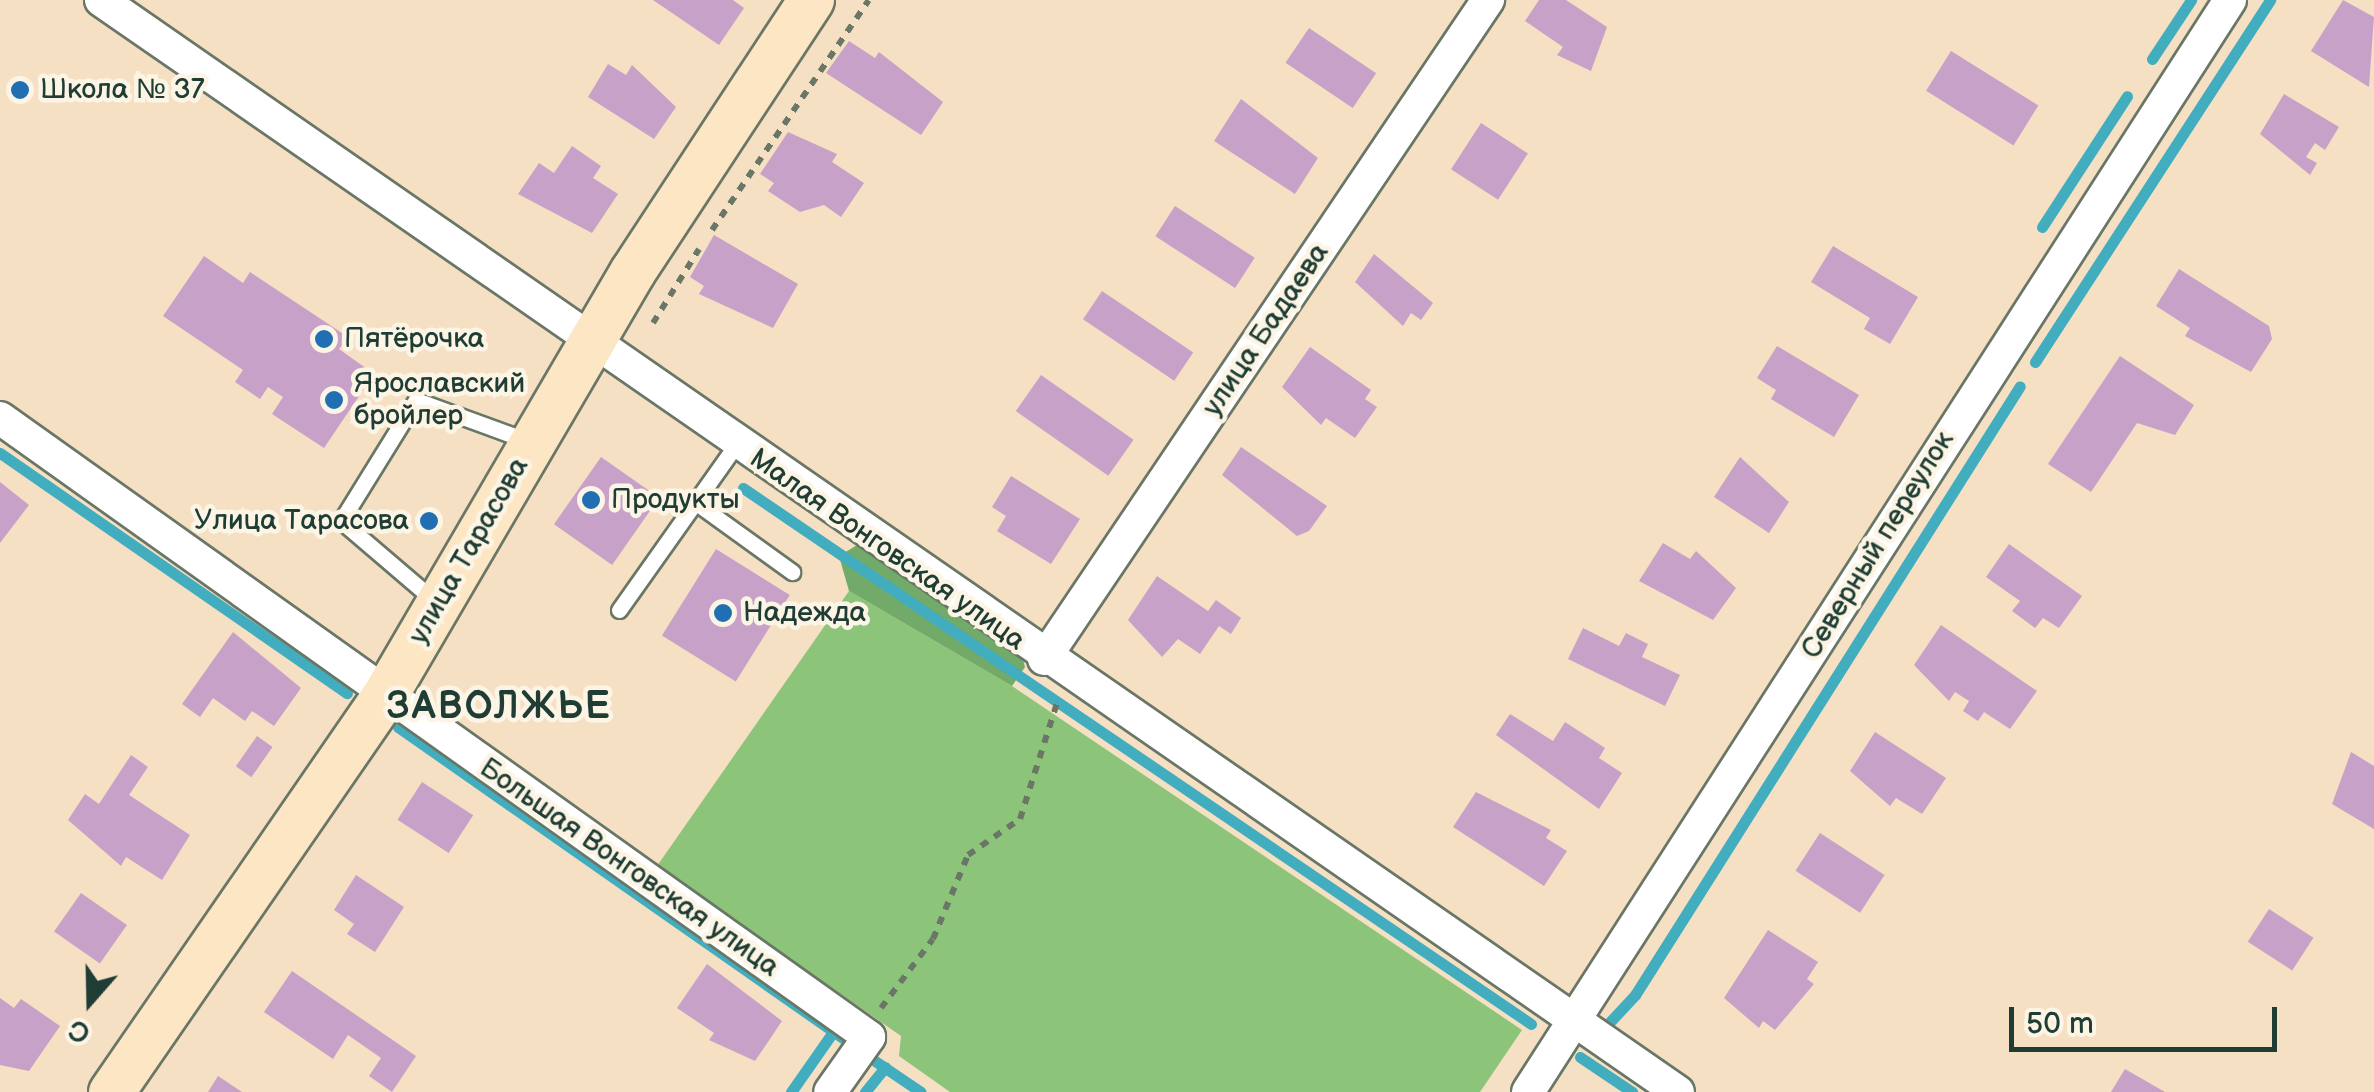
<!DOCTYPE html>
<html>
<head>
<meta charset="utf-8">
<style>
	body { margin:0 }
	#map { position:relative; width:2374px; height:1092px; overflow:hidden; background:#f5e0c3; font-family:"Balsamiq Sans",sans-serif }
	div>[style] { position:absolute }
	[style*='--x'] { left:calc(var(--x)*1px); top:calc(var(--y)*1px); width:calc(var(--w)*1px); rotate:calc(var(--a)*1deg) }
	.green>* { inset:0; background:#8cc579 }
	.forest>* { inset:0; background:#71aa69 }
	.stream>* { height:11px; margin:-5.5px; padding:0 5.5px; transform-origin:5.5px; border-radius:5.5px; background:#41adbf }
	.building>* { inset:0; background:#c8a1c8; transform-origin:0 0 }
	.path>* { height:6px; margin-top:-3px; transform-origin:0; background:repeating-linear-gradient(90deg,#6a7666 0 8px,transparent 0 16px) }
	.roads { filter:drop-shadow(2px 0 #6a7666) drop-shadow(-2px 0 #6a7666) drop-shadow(0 2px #6a7666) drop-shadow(0 -2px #6a7666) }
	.lane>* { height:15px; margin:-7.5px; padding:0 7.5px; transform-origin:7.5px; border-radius:7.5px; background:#fff }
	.street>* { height:32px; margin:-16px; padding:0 16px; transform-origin:16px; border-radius:16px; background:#fff }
	.secondary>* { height:45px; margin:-22.5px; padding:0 22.5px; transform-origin:22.5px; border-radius:22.5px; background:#fce6c4 }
	.dots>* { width:28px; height:28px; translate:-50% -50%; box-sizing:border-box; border:5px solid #fcf5e5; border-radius:50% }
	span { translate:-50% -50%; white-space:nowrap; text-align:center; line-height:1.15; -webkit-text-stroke:9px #fcf5e5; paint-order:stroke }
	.poi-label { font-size:28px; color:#1f3d34 }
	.left { translate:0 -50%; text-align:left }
	.right { translate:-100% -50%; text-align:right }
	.street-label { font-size:28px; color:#1f3d34 }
	.district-label { font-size:38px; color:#1f3d34; font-weight:700; letter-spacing:2.5px }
	.north { position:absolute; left:40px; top:952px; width:100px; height:100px; -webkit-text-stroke:8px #fcf5e5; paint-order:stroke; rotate:200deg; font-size:28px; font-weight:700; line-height:40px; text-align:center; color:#1f3d34 }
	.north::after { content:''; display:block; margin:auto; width:35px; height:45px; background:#1f3d34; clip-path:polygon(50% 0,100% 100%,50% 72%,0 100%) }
	.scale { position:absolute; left:2009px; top:1007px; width:268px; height:45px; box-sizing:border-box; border:5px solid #1f3d34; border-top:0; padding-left:12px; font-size:30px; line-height:35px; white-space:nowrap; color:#1f3d34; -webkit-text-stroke:8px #fcf5e5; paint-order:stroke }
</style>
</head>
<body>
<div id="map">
	<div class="green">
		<i style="clip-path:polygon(849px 591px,1012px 686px,1522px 1030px,1480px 1092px,950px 1092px,899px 1056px,901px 1036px,657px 866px)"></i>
	</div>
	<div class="forest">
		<i style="clip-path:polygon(862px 542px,1021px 652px,1025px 667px,1012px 686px,849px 591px,839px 556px)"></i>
	</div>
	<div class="stream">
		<i style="--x:2152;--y:59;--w:71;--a:-56.5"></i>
		<i style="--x:2042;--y:227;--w:156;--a:-57"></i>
		<i style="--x:2035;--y:362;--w:432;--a:-57"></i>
		<i style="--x:0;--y:453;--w:422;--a:34.7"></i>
		<i style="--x:743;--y:488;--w:953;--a:34.22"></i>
		<i style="--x:398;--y:727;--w:548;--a:34.97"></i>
		<i style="--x:1607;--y:1025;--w:41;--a:-47"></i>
		<i style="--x:1635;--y:995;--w:720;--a:-57.7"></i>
		<i style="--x:1580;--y:1057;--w:63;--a:33.9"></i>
		<i style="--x:875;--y:1061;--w:55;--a:34"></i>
		<i style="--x:791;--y:1092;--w:73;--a:-55"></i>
		<i style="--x:865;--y:1092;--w:32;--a:-51"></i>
	</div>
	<div class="building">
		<i style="clip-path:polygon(653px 0,733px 0,744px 8px,719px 45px)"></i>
		<i style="clip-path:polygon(1539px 0,1566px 0,1607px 27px,1591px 71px,1557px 55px,1563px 47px,1525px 21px)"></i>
		<i style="clip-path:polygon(2343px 0,2374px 17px,2369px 87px,2311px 51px)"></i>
		<i style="left:1309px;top:28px;width:81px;height:42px;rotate:34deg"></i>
		<i style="clip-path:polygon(849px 41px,875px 58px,879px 52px,943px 102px,921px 135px,826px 73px)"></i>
		<i style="left:1951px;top:51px;width:103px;height:47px;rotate:32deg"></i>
		<i style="clip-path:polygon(608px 64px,626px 75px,632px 65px,676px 107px,654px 139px,588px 97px)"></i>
		<i style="clip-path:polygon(2284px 94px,2339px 127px,2325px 150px,2315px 143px,2306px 157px,2317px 163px,2310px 175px,2260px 134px)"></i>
		<i style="clip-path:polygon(1241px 99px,1318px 158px,1295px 194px,1214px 141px)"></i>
		<i style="left:1481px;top:123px;width:56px;height:55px;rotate:33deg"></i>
		<i style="clip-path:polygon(788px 132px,837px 154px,832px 162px,864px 183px,841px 217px,824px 205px,800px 212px,768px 191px,774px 183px,760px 174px)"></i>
		<i style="clip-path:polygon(572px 146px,601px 166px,593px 178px,618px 194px,592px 233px,518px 194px,539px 163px,554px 173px)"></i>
		<i style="left:1175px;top:206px;width:95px;height:36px;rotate:33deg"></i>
		<i style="clip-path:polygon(714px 235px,798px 284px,773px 328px,699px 294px,704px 286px,690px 277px)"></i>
		<i style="clip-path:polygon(1833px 246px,1918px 297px,1890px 344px,1864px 329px,1870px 318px,1811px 282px)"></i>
		<i style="clip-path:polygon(1374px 254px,1433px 303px,1421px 320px,1411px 313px,1403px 326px,1355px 282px)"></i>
		<i style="clip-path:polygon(204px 256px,243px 283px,250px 272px,348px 337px,339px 349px,374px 374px,324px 448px,272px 414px,283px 397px,268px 387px,260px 399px,235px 382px,243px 370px,163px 316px)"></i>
		<i style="clip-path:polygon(2179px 269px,2269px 326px,2272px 339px,2251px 372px,2185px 336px,2190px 328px,2156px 306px)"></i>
		<i style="left:1102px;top:291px;width:110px;height:34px;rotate:34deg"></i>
		<i style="clip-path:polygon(1777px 346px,1859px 395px,1834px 437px,1771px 399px,1776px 390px,1757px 378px)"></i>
		<i style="clip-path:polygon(1310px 347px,1371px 390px,1365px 399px,1377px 407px,1355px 438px,1326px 418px,1321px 425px,1282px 387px)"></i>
		<i style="clip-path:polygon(2120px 356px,2194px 405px,2175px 435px,2137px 423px,2091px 492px,2048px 464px)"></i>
		<i style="left:1041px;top:375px;width:113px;height:44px;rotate:35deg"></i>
		<i style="clip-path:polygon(1241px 447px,1327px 506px,1309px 531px,1297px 536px,1222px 475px)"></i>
		<i style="left:601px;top:457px;width:71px;height:82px;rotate:35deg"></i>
		<i style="clip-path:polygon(1740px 457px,1789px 502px,1769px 533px,1714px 497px)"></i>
		<i style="clip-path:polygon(1011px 476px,1080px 519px,1051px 564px,997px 531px,1006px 516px,992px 507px)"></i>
		<i style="clip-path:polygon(0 482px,29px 505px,0 543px)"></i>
		<i style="clip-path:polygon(1663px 543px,1690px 559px,1696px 551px,1736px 588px,1713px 620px,1639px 581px)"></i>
		<i style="clip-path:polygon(2009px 544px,2082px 596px,2059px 628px,2043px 618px,2035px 628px,2012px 611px,2020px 601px,1986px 577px)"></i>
		<i style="left:716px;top:549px;width:87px;height:102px;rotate:32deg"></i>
		<i style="clip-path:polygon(1157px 576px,1208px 611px,1216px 600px,1241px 618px,1231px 634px,1219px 626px,1200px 654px,1178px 639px,1162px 657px,1128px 620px)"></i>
		<i style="clip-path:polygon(1941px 625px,2037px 691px,2010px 729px,1984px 712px,1978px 721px,1963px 711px,1969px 701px,1955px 692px,1949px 701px,1914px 665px)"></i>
		<i style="clip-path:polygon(1583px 628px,1619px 646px,1626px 633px,1648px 644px,1642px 657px,1680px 675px,1665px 706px,1568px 659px)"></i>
		<i style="clip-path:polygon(233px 632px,301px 688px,274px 726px,252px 711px,245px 721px,213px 698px,200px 717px,182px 704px)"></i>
		<i style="clip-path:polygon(1510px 714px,1553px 741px,1565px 722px,1605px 748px,1599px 758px,1622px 773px,1599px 809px,1496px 735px)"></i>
		<i style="clip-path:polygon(1875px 732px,1946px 778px,1922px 814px,1896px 798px,1890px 806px,1850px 771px)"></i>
		<i style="left:257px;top:736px;width:19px;height:37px;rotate:35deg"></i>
		<i style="clip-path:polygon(2351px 752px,2374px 766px,2374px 829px,2332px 804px)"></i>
		<i style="clip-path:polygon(131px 755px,148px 767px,129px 795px,190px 835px,162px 880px,126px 857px,121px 866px,68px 820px,85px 794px,99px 804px)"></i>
		<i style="left:422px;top:782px;width:61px;height:45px;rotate:33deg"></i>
		<i style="clip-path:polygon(1476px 792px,1551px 830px,1546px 838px,1567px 851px,1544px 886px,1453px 827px)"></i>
		<i style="left:1820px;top:833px;width:77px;height:45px;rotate:33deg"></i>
		<i style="clip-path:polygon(356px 875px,404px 907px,375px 952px,347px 934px,354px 924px,334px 910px)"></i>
		<i style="left:81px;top:893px;width:56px;height:47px;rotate:35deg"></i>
		<i style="left:2269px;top:909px;width:53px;height:39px;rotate:33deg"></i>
		<i style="clip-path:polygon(1768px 930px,1818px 962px,1807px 979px,1814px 984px,1775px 1030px,1763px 1021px,1759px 1028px,1724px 998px)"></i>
		<i style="clip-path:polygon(707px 964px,782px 1021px,755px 1061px,709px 1040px,714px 1033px,677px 1008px)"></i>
		<i style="clip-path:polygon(292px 971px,416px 1056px,392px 1092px,369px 1076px,381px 1058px,348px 1035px,333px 1059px,264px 1012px)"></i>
		<i style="clip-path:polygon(0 998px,14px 1008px,21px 999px,60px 1026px,29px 1071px,0 1065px)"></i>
		<i style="clip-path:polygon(2125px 1069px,2165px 1092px,2111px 1092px)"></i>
		<i style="clip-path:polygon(218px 1076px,242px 1092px,208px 1092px)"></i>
	</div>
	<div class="path">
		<i style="--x:712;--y:230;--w:278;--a:-55.7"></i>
		<i style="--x:653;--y:323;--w:87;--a:-58.1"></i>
		<i style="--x:881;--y:1008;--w:86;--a:-53"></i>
		<i style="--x:933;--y:939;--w:91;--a:-67.4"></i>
		<i style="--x:968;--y:855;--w:63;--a:-34.7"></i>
		<i style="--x:1020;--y:819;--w:125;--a:-72.3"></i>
	</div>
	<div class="roads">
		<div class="lane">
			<i style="--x:695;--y:502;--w:120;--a:35.8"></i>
			<i style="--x:436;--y:602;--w:125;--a:-139.5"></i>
			<i style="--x:341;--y:521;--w:142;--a:-58.2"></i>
			<i style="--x:416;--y:400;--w:119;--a:20.1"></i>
			<i style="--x:619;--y:610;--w:202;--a:-54.7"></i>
		</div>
		<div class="street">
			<i style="--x:101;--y:0;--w:1918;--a:34.7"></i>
			<i style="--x:0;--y:418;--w:1067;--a:35.46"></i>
			<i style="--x:869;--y:1037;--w:67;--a:125.3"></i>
			<i style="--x:1044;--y:659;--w:795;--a:-56.03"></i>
			<i style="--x:1528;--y:1092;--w:1298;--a:-57.26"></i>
		</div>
		<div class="secondary">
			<i style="--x:111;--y:1092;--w:485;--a:-55.4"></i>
			<i style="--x:386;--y:693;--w:488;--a:-59.7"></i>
			<i style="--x:632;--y:272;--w:326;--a:-56.7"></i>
		</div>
	</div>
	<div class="dots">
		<i style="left:20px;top:90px;background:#1f6fb2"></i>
		<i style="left:324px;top:339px;background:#1f6fb2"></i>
		<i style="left:334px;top:400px;background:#1f6fb2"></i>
		<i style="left:591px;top:500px;background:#1f6fb2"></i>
		<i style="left:429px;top:521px;background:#1f6fb2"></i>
		<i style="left:723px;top:613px;background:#1f6fb2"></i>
	</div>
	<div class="poi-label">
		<span class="left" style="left:40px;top:90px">Школа № 37</span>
		<span class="left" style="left:344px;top:339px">Пятёрочка</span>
		<span class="left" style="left:354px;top:400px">Ярославский<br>бройлер</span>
		<span class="left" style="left:611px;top:500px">Продукты</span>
		<span class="right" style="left:409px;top:521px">Улица Тарасова</span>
		<span class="left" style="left:743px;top:613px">Надежда</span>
	</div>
	<div class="street-label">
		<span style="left:1266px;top:330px;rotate:-56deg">улица Бадаева</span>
		<span style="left:1878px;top:545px;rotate:-58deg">Северный переулок</span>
		<span style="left:887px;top:550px;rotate:35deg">Малая Вонговская улица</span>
		<span style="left:469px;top:551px;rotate:-60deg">улица Тарасова</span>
		<span style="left:629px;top:868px;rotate:35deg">Большая Вонговская улица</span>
	</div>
	<div class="district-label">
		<span style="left:499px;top:707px">ЗАВОЛЖЬЕ</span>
	</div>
	<div class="north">С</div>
	<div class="scale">50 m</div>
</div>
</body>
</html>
